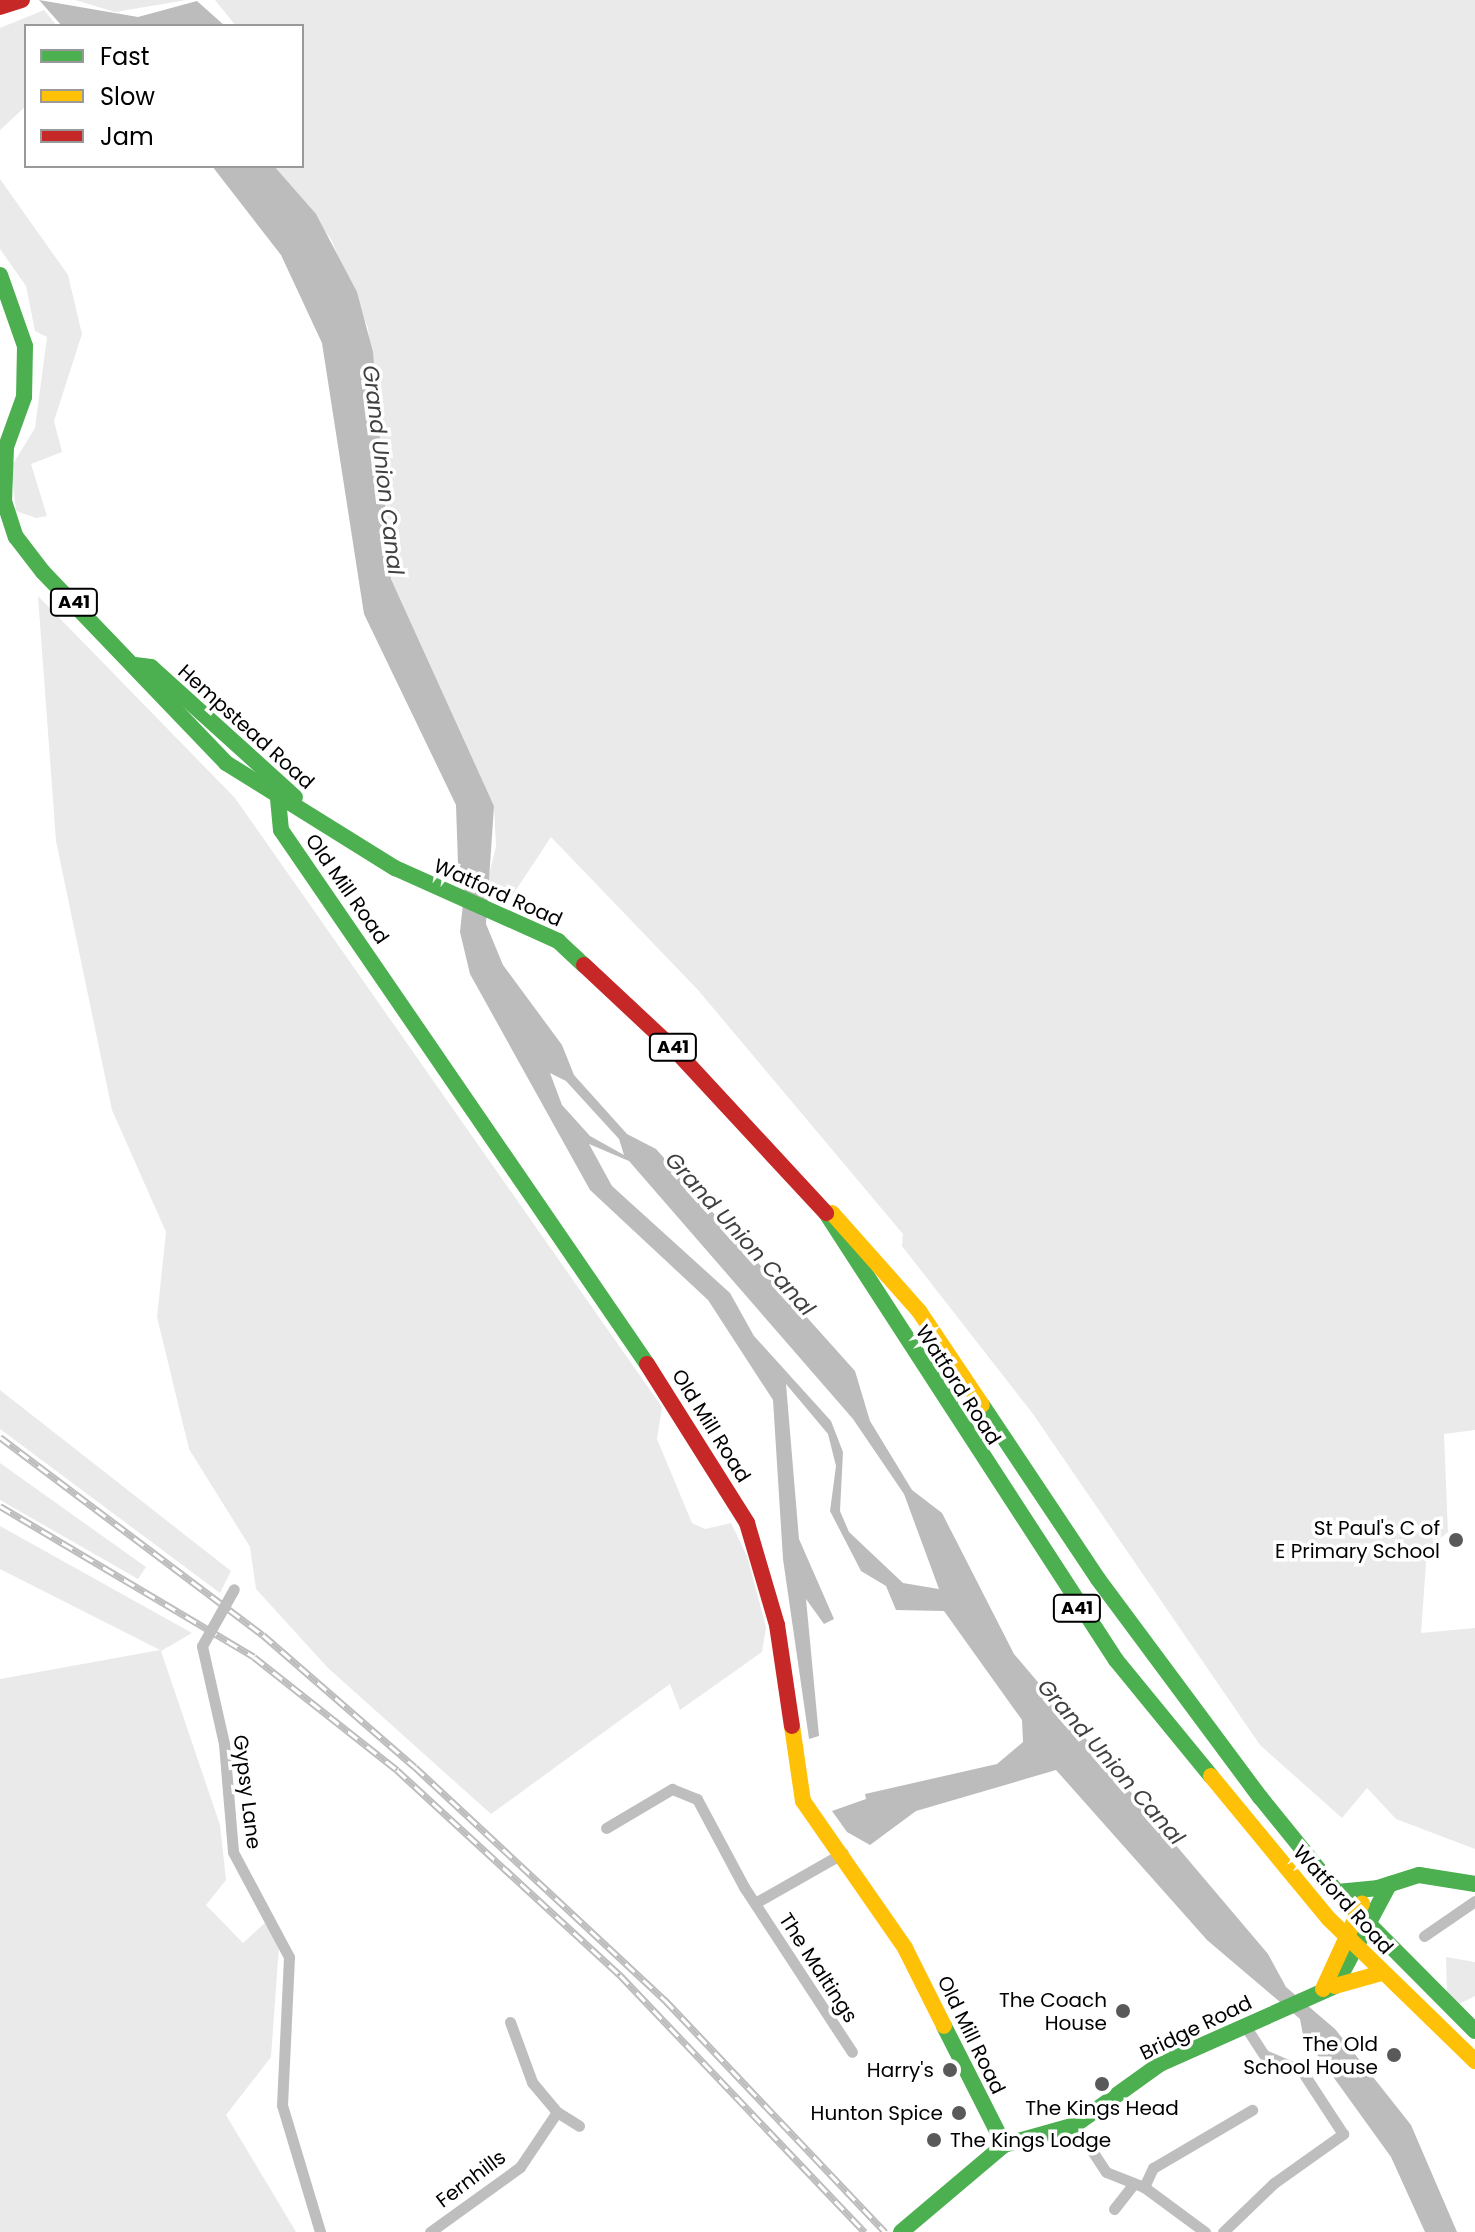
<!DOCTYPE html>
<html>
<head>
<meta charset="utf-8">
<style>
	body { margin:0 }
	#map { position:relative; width:1475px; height:2232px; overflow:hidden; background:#fff; font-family:Poppins,sans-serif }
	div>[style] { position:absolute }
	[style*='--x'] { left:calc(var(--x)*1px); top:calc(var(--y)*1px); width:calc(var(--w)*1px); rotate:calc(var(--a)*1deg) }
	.green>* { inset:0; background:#eaeaea }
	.water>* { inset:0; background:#bcbcbc }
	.street>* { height:11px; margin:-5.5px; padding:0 5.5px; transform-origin:5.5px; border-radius:5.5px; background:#bebebe }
	.fast>* { height:16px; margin:-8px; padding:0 8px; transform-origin:8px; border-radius:8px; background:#4caf50 }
	.slow>* { height:16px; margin:-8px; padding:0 8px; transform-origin:8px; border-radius:8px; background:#ffc107 }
	.jam>* { height:16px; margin:-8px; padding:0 8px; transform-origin:8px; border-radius:8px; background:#c62828 }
	.rail>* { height:7px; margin-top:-3.5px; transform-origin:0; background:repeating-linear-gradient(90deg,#fff 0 12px,#bdbdbd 0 24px); box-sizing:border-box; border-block:2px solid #bdbdbd }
	.street-bridge>* { height:11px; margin:-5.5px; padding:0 5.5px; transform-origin:5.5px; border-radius:5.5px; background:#bebebe }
	.dots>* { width:22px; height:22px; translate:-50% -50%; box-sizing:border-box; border:4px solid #fff; border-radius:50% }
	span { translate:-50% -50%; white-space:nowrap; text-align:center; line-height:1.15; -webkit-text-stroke:7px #fff; paint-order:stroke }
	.shield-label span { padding:2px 6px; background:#fff; border:2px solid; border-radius:6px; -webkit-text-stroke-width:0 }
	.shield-label { font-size:18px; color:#000; font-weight:700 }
	.street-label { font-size:20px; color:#000 }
	.poi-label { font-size:20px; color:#000 }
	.right { translate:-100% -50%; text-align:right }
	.left { translate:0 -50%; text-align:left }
	.water-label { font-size:22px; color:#404040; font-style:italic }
	.legend { position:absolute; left:24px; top:24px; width:280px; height:144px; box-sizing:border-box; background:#fff; border:2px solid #999; margin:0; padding:10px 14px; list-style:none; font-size:24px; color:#000 }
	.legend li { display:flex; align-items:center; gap:16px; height:40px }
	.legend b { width:40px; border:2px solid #999 }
</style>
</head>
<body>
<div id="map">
	<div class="green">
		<i style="clip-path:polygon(75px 0,187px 0,115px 12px)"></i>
		<i style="clip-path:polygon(215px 0,1475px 0,1475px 1430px,1444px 1434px,1448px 1532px,1427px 1549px,1421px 1633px,1475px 1628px,1475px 1849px,1396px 1819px,1367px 1788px,1342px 1818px,1260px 1745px,1033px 1414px,902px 1246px,903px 1234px,698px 990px,551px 837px,510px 899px,485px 890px,496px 847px,494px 806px,391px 579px,368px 328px,331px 239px,274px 166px,302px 166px,302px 26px,236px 26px)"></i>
		<i style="clip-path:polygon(44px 10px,57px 26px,26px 26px,26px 106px,0 130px,0 28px)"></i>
		<i style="clip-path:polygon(0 179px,68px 275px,82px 334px,54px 421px,62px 452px,31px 464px,47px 516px,36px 518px,16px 511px,11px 467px,35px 428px,47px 337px,35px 331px,26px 286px,0 249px)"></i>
		<i style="clip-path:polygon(38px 596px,235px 798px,662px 1407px,657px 1439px,692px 1523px,705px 1529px,731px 1523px,747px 1556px,766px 1627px,762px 1652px,680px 1710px,670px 1684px,491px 1814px,328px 1668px,256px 1589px,250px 1547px,189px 1449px,157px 1317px,166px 1232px,112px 1110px,56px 841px)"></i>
		<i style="clip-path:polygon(0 1390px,231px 1571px,220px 1593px,0 1429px)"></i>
		<i style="clip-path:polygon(0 1463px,146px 1567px,138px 1579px,0 1500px)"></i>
		<i style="clip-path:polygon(0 1526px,192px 1633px,161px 1651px,220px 1825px,226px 1880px,206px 1905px,243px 1943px,268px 1920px,279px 1946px,271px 2057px,226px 2115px,296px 2232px,0 2232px,0 1679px,160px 1650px,0 1569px)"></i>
		<i style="clip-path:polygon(1446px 1957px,1475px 1962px,1475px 1996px,1459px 2004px,1447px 1993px)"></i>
	</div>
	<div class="water">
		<i style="clip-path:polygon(39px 0,138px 17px,197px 1px,225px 26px,62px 26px)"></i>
		<i style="clip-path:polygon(evenodd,212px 166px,274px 166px,316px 214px,357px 292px,373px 352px,391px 579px,494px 806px,486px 924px,503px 965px,562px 1045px,574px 1075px,627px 1134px,656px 1149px,855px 1371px,870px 1421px,912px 1490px,942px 1513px,1014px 1654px,1268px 1954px,1286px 1987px,1335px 2029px,1411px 2125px,1457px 2232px,1425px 2232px,1391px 2157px,1303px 2035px,1300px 2019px,1207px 1940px,1056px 1770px,916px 1811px,870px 1845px,847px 1832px,832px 1811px,866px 1799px,865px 1794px,997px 1764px,1023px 1742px,1022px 1720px,944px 1611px,896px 1610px,886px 1586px,861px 1571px,830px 1511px,836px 1466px,828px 1434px,786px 1384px,799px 1539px,834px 1619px,824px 1624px,806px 1599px,819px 1736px,809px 1739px,783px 1559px,773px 1400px,708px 1300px,590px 1190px,470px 974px,460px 932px,466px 875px,458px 864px,456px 805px,364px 614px,322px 343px,281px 255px,212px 166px,550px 1073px,566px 1081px,619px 1139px,624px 1155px,590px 1136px,562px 1105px,550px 1073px,212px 166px,589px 1144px,629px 1161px,853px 1419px,904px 1494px,939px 1589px,903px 1583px,849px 1532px,840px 1511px,843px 1452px,831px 1421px,754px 1336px,730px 1293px,612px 1186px,589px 1144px)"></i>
	</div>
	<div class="street">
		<i style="--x:202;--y:1646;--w:100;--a:77.3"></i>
		<i style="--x:224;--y:1744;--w:108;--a:85.2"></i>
		<i style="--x:233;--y:1852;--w:119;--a:61.9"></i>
		<i style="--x:289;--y:1957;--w:148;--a:92.7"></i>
		<i style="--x:282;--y:2105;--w:133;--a:73.3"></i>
		<i style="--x:606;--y:1828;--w:77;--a:-30.6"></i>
		<i style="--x:672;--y:1789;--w:27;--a:22"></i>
		<i style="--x:697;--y:1799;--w:100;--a:61.9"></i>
		<i style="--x:744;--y:1887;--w:197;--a:56.8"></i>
		<i style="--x:755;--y:1903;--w:101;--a:-29.6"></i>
		<i style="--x:1424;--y:1936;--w:62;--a:-34.5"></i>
		<i style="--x:557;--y:2112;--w:26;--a:32"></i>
		<i style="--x:1075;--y:2125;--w:56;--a:56.6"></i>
		<i style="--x:1106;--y:2172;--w:41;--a:21.5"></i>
		<i style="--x:1144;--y:2187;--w:76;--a:36.4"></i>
		<i style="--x:1144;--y:2187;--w:21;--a:-65"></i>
		<i style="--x:1153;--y:2168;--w:115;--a:-30.4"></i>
		<i style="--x:1114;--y:2209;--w:31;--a:-52"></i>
		<i style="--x:430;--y:2232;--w:111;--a:-35.8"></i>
		<i style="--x:520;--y:2167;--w:66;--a:-56.1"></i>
		<i style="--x:557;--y:2112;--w:39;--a:-130"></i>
		<i style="--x:532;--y:2082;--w:64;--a:-110.1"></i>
		<i style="--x:1223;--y:2232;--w:71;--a:-43.9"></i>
		<i style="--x:1274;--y:2183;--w:85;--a:-35.4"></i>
		<i style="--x:1343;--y:2134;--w:75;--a:-123.1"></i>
		<i style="--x:1302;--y:2071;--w:41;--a:-157.2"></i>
		<i style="--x:1264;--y:2055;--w:35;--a:-123"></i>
	</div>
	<div class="fast">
		<i style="--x:0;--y:275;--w:75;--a:70.6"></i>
		<i style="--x:25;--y:346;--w:51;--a:91.1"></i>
		<i style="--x:24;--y:397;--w:53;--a:109.8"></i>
		<i style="--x:6;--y:447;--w:54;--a:92.1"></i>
		<i style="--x:4;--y:501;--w:38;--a:72"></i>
		<i style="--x:16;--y:537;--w:44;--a:52.4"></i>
		<i style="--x:43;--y:572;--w:265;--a:46.2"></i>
		<i style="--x:226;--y:763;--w:199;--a:31.9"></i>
		<i style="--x:395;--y:868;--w:179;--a:24.1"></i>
		<i style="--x:558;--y:941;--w:35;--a:43"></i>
		<i style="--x:135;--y:665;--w:16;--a:7"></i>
		<i style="--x:151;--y:667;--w:194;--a:42.1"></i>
		<i style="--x:277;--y:788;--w:42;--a:84.6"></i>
		<i style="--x:281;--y:830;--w:647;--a:55.57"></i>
		<i style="--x:826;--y:1213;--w:533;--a:57.03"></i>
		<i style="--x:1116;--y:1660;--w:150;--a:50.7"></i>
		<i style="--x:982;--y:1405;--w:209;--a:56.3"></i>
		<i style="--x:1098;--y:1579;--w:272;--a:53.4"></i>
		<i style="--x:1260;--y:1797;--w:122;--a:51"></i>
		<i style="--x:1337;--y:1892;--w:196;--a:45.2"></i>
		<i style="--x:1378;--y:1888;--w:43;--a:-17.6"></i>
		<i style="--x:1419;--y:1875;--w:57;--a:9.1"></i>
		<i style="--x:1337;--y:1892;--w:42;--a:-5.4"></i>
		<i style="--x:944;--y:2026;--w:133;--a:63.2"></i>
		<i style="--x:901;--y:2232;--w:135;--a:-40.2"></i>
		<i style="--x:1004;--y:2145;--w:74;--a:-15.7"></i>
		<i style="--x:1075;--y:2125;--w:105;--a:-35.7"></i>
		<i style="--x:1160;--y:2064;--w:192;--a:-24"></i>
		<i style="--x:1335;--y:1986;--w:115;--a:-61.9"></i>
	</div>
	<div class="slow">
		<i style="--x:832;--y:1213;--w:131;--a:48.4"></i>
		<i style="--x:919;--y:1311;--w:113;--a:56.2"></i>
		<i style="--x:792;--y:1726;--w:76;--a:81.7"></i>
		<i style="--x:803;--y:1801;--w:179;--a:55.2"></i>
		<i style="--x:905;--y:1948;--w:87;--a:63.4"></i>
		<i style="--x:1211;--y:1776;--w:185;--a:50.5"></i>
		<i style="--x:1329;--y:1919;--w:204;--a:44.2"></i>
		<i style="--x:1335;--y:1986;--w:49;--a:-15.5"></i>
		<i style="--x:1323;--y:1989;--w:94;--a:-65.4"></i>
	</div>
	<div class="jam">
		<i style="--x:0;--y:7;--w:23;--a:-18"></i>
		<i style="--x:584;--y:965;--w:126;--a:43.1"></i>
		<i style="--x:676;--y:1051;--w:221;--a:47.2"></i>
		<i style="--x:647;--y:1364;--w:188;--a:57.8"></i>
		<i style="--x:747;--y:1523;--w:106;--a:73.6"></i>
		<i style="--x:777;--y:1625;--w:102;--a:81.6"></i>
	</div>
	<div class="rail">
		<i style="--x:0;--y:1437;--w:329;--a:37"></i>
		<i style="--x:263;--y:1635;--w:201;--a:41"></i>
		<i style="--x:415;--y:1767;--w:342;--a:43"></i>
		<i style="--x:665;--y:2000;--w:320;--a:46.5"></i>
		<i style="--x:0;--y:1506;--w:295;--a:30.7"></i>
		<i style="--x:254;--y:1657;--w:182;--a:38.3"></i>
		<i style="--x:397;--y:1770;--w:303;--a:42.6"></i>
		<i style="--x:620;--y:1975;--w:355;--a:46.4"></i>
	</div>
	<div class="street-bridge">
		<i style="--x:202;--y:1646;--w:65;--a:-60.7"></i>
	</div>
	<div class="dots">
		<i style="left:1456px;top:1540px;background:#595959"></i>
		<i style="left:1123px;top:2011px;background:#595959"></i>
		<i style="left:1394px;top:2055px;background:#595959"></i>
		<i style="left:950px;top:2070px;background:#595959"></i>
		<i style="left:1102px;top:2084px;background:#595959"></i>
		<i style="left:959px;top:2113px;background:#595959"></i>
		<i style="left:934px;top:2140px;background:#595959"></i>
	</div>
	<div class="shield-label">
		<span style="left:74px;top:602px">A41</span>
		<span style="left:673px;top:1047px">A41</span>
		<span style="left:1077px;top:1608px">A41</span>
	</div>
	<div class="street-label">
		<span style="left:246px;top:727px;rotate:42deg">Hempstead Road</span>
		<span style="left:347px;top:889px;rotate:55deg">Old Mill Road</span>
		<span style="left:498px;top:893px;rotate:24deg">Watford Road</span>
		<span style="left:958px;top:1385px;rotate:57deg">Watford Road</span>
		<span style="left:711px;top:1426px;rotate:58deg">Old Mill Road</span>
		<span style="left:247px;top:1792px;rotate:83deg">Gypsy Lane</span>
		<span style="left:1343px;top:1900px;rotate:48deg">Watford Road</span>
		<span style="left:818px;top:1968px;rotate:57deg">The Maltings</span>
		<span style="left:1196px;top:2028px;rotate:-26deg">Bridge Road</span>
		<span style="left:971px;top:2035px;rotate:64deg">Old Mill Road</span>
		<span style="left:471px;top:2179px;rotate:-37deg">Fernhills</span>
	</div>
	<div class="poi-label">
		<span class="right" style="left:1440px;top:1540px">St Paul's C of<br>E Primary School</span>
		<span class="right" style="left:1107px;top:2012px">The Coach<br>House</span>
		<span class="right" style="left:1378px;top:2056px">The Old<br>School House</span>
		<span class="right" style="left:934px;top:2070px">Harry's</span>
		<span style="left:1102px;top:2108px">The Kings Head</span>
		<span class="right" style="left:943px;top:2113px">Hunton Spice</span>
		<span class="left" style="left:950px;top:2140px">The Kings Lodge</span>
	</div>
	<div class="water-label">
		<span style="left:383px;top:470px;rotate:83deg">Grand Union Canal</span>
		<span style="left:740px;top:1234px;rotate:48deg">Grand Union Canal</span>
		<span style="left:1111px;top:1762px;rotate:49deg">Grand Union Canal</span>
	</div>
	<ul class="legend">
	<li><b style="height:10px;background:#4caf50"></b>Fast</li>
	<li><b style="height:10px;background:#ffc107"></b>Slow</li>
	<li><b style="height:10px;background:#c62828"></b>Jam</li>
	</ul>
</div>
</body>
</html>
